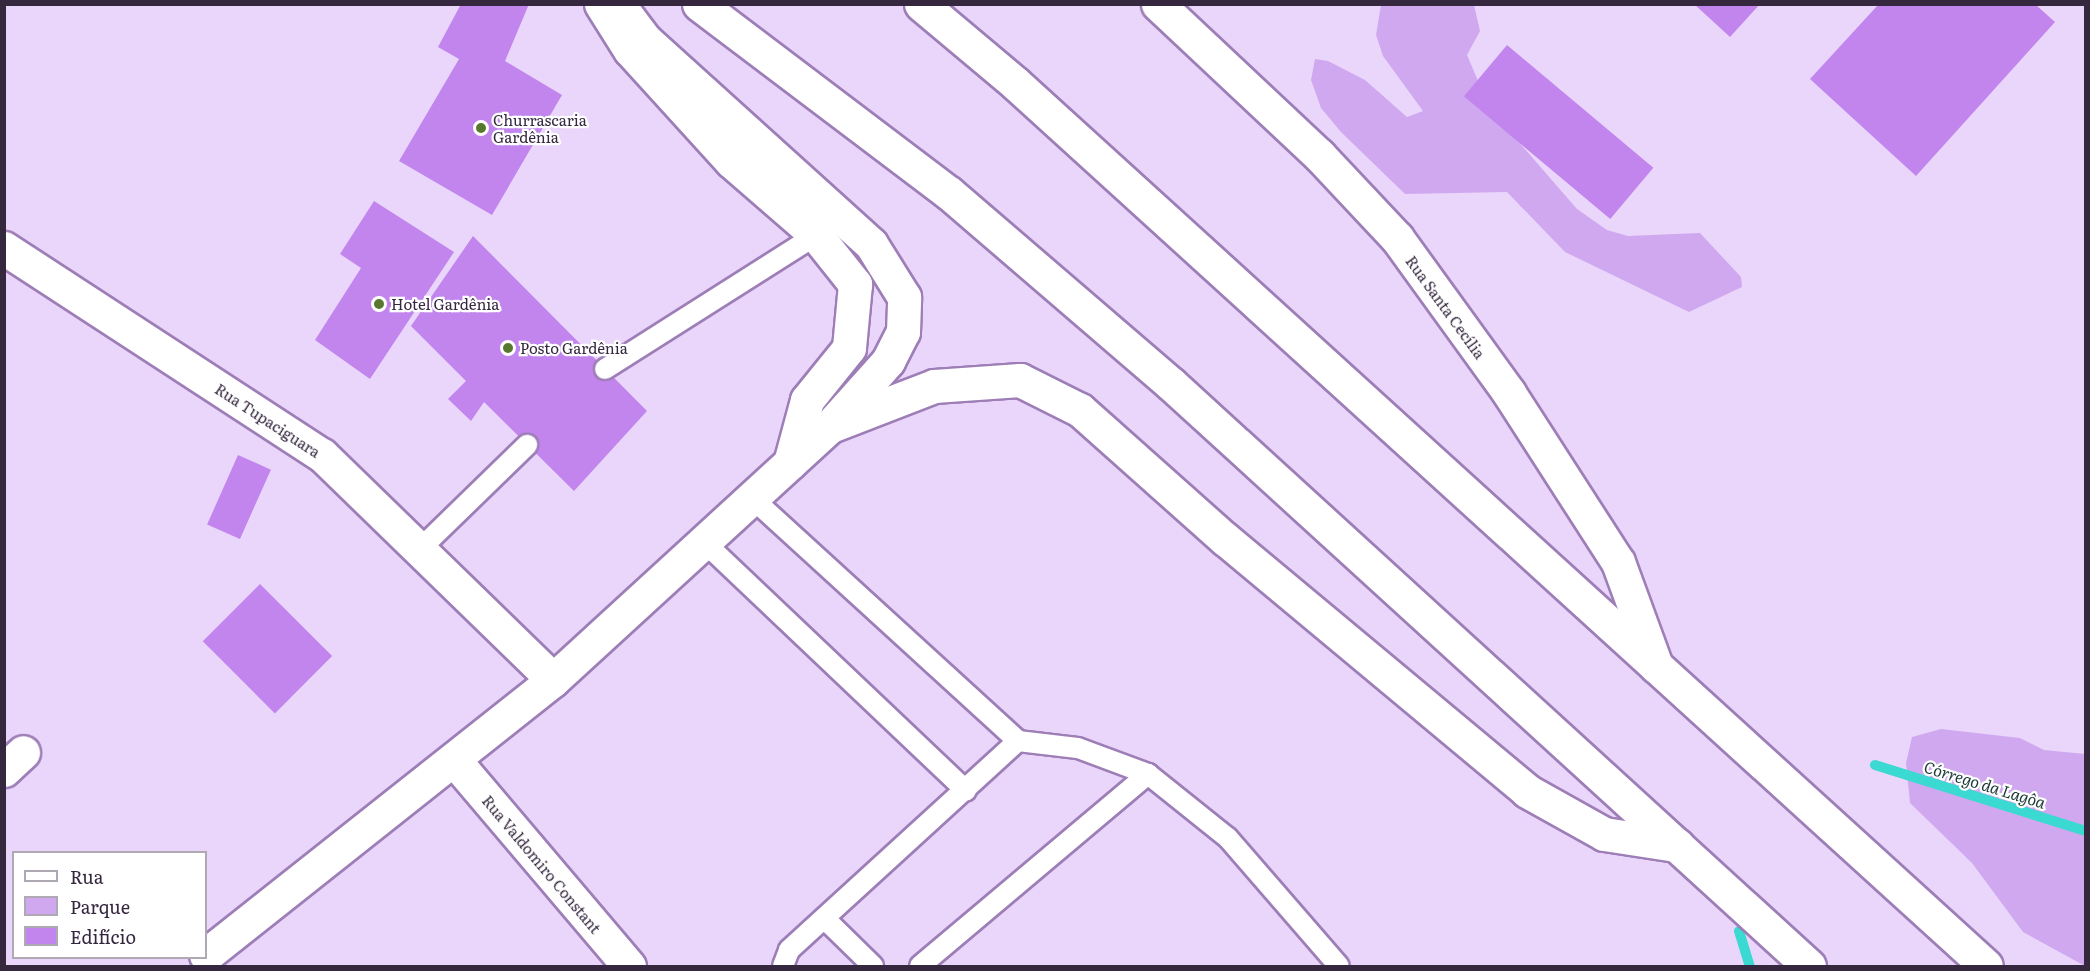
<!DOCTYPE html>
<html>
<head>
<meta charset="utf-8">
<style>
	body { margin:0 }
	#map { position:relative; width:2090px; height:971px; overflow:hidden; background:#ead6fb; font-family:Literata,serif }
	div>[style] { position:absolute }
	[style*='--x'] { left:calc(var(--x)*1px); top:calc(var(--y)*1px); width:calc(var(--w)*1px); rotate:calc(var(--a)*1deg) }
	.green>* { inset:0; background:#d0a8ef }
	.stream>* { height:10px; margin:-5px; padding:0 5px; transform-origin:5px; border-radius:5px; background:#3ad9d1 }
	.building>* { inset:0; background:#c185ed; transform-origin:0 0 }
	.roads { filter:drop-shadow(2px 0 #9e7eb7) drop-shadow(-2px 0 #9e7eb7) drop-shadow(0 2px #9e7eb7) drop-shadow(0 -2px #9e7eb7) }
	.service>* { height:20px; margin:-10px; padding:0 10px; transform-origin:10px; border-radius:10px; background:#fff }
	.minor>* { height:33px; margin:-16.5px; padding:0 16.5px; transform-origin:16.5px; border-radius:16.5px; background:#fff }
	.secondary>* { height:33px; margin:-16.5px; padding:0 16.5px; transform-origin:16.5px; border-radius:16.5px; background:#fff }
	.primary>* { height:33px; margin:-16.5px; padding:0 16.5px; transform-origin:16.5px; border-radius:16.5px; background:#fff }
	.dots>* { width:16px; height:16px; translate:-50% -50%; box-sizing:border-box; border:3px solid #fff; border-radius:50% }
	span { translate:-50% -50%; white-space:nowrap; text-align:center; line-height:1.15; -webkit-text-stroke:4.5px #fff; paint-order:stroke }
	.poi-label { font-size:15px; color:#34273e }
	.left { translate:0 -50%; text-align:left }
	.street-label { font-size:15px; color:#34273e }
	.water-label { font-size:16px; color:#1b3a38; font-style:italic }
	.frame { position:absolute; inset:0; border:6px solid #34273e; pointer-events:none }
	.legend { position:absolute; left:12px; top:851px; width:195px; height:108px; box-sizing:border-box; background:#fff; border:2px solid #aea9b2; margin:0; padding:8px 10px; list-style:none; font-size:18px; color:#34273e }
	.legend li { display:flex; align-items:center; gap:12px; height:30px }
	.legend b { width:30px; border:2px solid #aea9b2 }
</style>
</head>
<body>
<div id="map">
	<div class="green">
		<i style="clip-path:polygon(1381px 5px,1474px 5px,1480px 31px,1467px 55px,1490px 109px,1577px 209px,1607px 230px,1628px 236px,1700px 233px,1741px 277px,1742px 287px,1689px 312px,1565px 252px,1507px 192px,1405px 194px,1341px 132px,1321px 108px,1311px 80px,1315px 59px,1328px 61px,1365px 80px,1407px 117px,1423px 111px,1383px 56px,1376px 35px)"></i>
		<i style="clip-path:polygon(1941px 729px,2020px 738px,2044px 750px,2085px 754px,2085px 966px,2023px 932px,1972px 863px,1910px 803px,1906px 763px,1912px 737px)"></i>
	</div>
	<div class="stream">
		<i style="--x:1875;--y:765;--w:221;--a:17.4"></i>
		<i style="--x:1739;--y:931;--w:37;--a:73"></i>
	</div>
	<div class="building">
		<i style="clip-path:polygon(461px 4px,529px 4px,505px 61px,562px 95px,492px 215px,399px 161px,459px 59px,438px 47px)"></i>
		<i style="clip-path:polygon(1694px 4px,1760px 4px,1730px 37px)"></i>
		<i style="clip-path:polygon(1878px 5px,2036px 5px,2055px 22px,1916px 176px,1810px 79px)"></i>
		<i style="left:1507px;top:45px;width:191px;height:67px;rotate:40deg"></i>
		<i style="clip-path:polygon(374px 201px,454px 252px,370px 379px,315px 340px,361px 268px,340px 254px)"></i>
		<i style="clip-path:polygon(473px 236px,647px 411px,574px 491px,484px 402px,471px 421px,448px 399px,466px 381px,411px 326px)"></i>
		<i style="left:238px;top:455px;width:36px;height:76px;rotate:24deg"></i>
		<i style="left:260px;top:584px;width:102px;height:81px;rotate:45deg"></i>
	</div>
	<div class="roads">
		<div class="service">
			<i style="--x:605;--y:369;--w:250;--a:-32.4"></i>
			<i style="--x:752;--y:498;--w:360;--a:42.4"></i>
			<i style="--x:704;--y:542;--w:361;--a:43.5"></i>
			<i style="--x:419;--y:550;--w:151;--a:-44.2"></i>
			<i style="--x:826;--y:920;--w:66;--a:44.4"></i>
			<i style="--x:783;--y:966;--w:17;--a:-69"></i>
			<i style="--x:789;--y:950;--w:310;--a:-42.4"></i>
			<i style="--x:1018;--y:741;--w:60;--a:6.7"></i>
			<i style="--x:1078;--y:748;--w:75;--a:20.4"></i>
			<i style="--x:1148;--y:774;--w:102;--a:38.7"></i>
			<i style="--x:1228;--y:838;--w:169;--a:49.1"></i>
			<i style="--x:920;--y:966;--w:298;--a:-40.1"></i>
		</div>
		<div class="minor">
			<i style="--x:601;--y:4;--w:54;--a:57.8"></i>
			<i style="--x:630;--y:50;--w:150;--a:47.7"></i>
			<i style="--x:731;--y:161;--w:113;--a:41"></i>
			<i style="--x:816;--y:235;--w:63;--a:51.5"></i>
			<i style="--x:855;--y:284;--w:64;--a:95.4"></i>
			<i style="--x:849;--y:348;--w:67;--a:128.9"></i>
			<i style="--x:807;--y:400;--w:65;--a:105.1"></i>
			<i style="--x:1158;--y:4;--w:221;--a:43.2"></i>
			<i style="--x:1319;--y:155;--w:114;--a:46.8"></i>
			<i style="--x:1397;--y:238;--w:191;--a:54.1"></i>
			<i style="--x:1509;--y:393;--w:201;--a:57.2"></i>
			<i style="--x:1618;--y:562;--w:111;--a:69.9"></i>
			<i style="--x:4;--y:248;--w:379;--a:33.1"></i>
			<i style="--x:322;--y:455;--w:322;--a:44.2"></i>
			<i style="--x:455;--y:761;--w:269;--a:49.7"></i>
			<i style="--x:4;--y:770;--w:26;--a:-43"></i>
		</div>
		<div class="secondary">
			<i style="--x:833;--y:425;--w:108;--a:-21.1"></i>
			<i style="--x:934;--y:386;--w:86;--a:-4"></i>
			<i style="--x:1020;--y:380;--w:67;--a:26.6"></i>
			<i style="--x:1080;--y:410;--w:194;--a:41.7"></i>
			<i style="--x:1225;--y:539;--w:393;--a:39.8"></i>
			<i style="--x:1527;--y:791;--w:88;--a:29.2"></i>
			<i style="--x:1604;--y:834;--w:74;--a:8.6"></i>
			<i style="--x:206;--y:955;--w:443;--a:-38.4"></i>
			<i style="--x:553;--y:680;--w:374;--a:-42.5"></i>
			<i style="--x:829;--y:427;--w:89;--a:-48.2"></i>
			<i style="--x:888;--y:361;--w:33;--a:-63"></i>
			<i style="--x:903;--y:332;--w:35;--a:-88"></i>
			<i style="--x:904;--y:297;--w:62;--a:-121.9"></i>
			<i style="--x:871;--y:244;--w:303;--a:-137.9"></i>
			<i style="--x:646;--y:41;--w:46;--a:-127.1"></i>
		</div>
		<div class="primary">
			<i style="--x:699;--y:4;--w:313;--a:37.1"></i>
			<i style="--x:949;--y:193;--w:291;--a:40.7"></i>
			<i style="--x:1170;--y:383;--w:865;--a:42.38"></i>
			<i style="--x:921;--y:4;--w:123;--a:40"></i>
			<i style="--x:1015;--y:83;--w:1312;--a:42.28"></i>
		</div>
	</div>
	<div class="dots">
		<i style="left:481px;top:128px;background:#58782f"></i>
		<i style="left:379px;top:304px;background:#58782f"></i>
		<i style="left:508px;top:348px;background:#58782f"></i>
	</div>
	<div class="poi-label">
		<span class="left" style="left:493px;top:128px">Churrascaria<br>Gardênia</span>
		<span class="left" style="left:391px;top:304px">Hotel Gardênia</span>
		<span class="left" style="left:520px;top:348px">Posto Gardênia</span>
	</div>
	<div class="street-label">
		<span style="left:1446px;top:307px;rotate:54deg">Rua Santa Cecília</span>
		<span style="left:268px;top:420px;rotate:33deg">Rua Tupaciguara</span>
		<span style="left:542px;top:864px;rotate:50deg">Rua Valdomiro Constant</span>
	</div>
	<div class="water-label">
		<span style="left:1985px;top:784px;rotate:17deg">Córrego da Lagôa</span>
	</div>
	<div class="frame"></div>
	<ul class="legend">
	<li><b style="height:8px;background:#fff"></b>Rua</li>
	<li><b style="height:16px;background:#d0a8ef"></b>Parque</li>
	<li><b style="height:16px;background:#c185ed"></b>Edifício</li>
	</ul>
</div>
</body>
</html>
